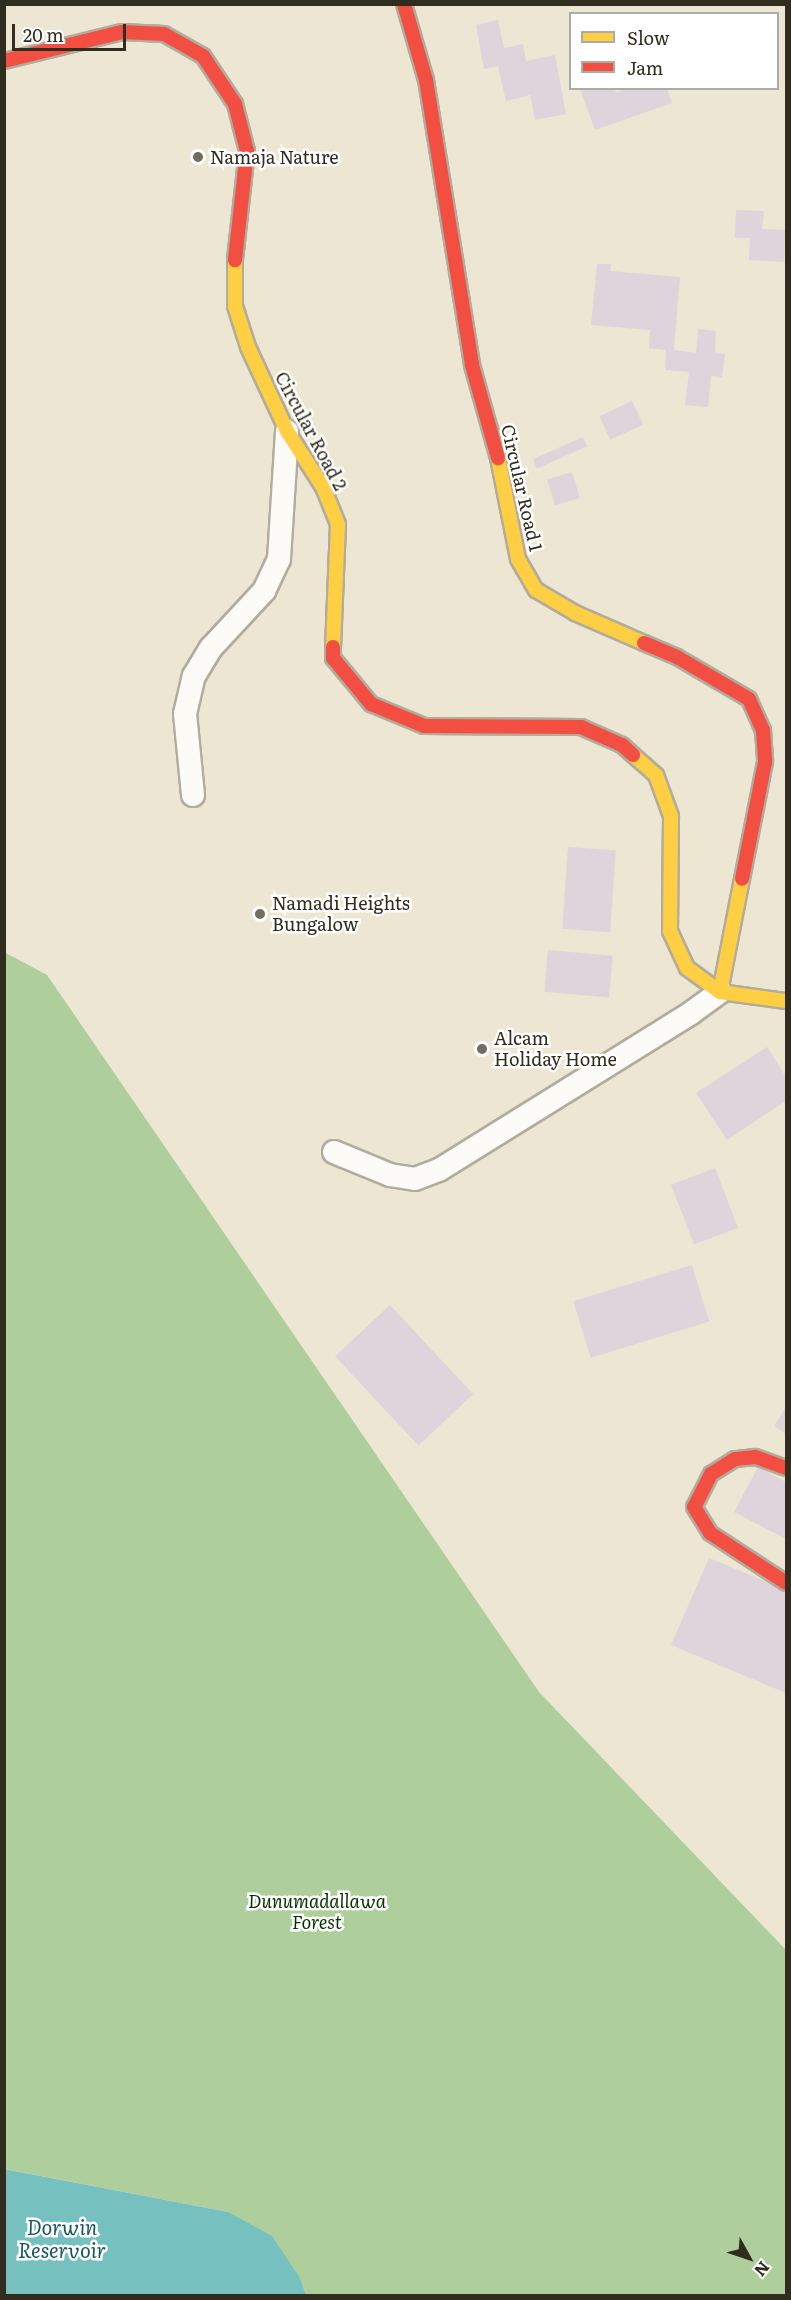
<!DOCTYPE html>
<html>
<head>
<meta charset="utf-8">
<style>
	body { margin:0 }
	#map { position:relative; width:791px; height:2300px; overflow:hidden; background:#ece6d2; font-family:Literata,serif }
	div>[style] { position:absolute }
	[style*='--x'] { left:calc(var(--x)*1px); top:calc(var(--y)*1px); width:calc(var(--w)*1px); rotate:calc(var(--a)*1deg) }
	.forest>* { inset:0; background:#aece9c }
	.water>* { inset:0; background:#76c1c0 }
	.building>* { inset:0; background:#dfd4db; transform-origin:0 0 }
	.roads { filter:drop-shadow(2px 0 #b1ac9d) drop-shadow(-2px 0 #b1ac9d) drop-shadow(0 2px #b1ac9d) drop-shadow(0 -2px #b1ac9d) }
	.lane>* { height:22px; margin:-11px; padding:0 11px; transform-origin:11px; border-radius:11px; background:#fcfbf8 }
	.slow>* { height:14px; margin:-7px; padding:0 7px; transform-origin:7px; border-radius:7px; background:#ffcf43 }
	.jam>* { height:14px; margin:-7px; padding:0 7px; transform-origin:7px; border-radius:7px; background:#f24e42 }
	.dots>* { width:16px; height:16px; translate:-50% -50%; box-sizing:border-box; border:3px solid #fff; border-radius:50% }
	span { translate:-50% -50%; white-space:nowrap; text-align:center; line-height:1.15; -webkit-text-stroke:5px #fff; paint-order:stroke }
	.poi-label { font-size:18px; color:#302c1e }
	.left { translate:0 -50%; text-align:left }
	.street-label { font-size:18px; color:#302c1e }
	.park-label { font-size:18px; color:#083300; font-style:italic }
	.water-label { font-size:20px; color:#1a575b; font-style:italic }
	.frame { position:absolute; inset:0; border:6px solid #302c1e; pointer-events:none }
	.legend { position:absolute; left:569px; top:12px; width:210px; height:78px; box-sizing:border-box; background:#fff; border:2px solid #acaba5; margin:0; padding:8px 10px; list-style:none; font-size:18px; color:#302c1e }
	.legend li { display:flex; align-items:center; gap:12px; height:30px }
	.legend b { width:30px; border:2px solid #acaba5 }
	.north { position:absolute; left:719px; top:2228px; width:60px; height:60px; -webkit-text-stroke:4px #fff; paint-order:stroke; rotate:130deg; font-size:16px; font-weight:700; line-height:24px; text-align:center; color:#302c1e }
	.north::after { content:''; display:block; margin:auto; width:21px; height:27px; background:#302c1e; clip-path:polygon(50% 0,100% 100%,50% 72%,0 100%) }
	.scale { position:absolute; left:12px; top:24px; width:114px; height:27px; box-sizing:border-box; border:3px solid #302c1e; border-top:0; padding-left:8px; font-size:18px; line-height:21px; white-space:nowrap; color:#302c1e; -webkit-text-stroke:4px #fff; paint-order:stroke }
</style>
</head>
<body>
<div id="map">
	<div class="forest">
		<i style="clip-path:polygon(4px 952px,47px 975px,539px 1692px,786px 1950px,786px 2295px,306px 2295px,300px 2278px,228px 2212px,5px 2169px)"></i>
	</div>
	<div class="water">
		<i style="clip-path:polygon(4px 2169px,228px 2212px,272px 2236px,300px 2278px,306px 2295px,5px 2295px)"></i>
	</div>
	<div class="building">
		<i style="clip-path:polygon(498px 20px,504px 48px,523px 44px,526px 61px,555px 55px,566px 114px,535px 120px,530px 95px,506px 101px,498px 66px,484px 69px,476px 25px)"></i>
		<i style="clip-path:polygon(614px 88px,616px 93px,628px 88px,667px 88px,672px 103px,595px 130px,580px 89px)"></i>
		<i style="clip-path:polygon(736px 210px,764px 211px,762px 229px,785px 230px,784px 262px,749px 260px,750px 238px,735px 238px)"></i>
		<i style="clip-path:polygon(597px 264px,611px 264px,610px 271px,680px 277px,674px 350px,696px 353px,698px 329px,716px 331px,715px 353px,725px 354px,722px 377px,711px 376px,708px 407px,685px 405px,689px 372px,665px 370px,666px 350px,649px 348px,650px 330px,591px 325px)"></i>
		<i style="left:632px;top:401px;width:26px;height:36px;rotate:65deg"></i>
		<i style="left:583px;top:437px;width:10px;height:55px;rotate:66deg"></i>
		<i style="left:572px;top:472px;width:27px;height:26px;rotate:73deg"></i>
		<i style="left:568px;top:847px;width:48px;height:82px;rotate:4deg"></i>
		<i style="left:548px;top:950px;width:65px;height:42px;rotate:5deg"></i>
		<i style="clip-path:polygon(767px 1047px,786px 1077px,786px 1101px,727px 1140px,696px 1093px)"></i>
		<i style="left:715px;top:1168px;width:64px;height:47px;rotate:69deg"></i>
		<i style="left:692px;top:1265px;width:59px;height:124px;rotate:73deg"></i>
		<i style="left:390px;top:1305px;width:122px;height:75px;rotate:47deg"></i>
		<i style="clip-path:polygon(786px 1407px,786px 1434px,774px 1426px)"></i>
		<i style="clip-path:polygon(758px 1467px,786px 1482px,786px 1539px,734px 1512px)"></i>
		<i style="clip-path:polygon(709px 1558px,786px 1590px,786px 1693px,671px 1645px)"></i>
	</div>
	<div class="roads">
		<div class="lane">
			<i style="--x:193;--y:795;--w:81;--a:-95.6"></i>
			<i style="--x:185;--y:714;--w:39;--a:-77"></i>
			<i style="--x:194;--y:676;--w:33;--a:-59"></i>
			<i style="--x:211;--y:648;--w:78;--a:-47.1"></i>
			<i style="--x:264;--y:591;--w:35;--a:-65"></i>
			<i style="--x:279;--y:559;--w:128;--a:-86.4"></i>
			<i style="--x:334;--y:1152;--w:61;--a:22.3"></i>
			<i style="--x:390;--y:1175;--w:25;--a:9"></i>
			<i style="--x:415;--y:1179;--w:26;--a:-21"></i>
			<i style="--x:439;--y:1170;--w:297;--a:-31.9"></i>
			<i style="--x:691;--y:1013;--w:36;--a:-36"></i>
		</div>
		<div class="slow">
			<i style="--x:235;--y:260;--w:46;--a:90"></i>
			<i style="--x:235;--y:306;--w:43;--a:72.4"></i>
			<i style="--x:248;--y:347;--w:93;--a:65.1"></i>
			<i style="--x:287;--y:431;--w:67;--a:57.3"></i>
			<i style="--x:323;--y:487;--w:40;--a:68"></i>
			<i style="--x:338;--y:524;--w:123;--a:92.3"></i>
			<i style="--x:498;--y:458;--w:103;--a:78.8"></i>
			<i style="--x:518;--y:559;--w:36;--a:60"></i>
			<i style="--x:536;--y:590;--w:45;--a:30.5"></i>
			<i style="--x:575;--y:613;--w:75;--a:23.5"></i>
			<i style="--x:633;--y:755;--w:30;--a:41"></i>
			<i style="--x:656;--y:775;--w:44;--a:69.9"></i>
			<i style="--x:671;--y:816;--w:115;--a:90.5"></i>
			<i style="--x:670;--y:931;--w:41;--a:65.3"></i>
			<i style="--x:687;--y:968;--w:41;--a:36"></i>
			<i style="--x:720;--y:992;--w:67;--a:7.8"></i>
			<i style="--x:720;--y:992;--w:115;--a:-79"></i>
		</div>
		<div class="jam">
			<i style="--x:404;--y:4;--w:79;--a:73.9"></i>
			<i style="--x:426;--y:80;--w:289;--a:80.8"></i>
			<i style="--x:472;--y:365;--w:97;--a:74.4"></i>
			<i style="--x:4;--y:61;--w:122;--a:-13.8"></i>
			<i style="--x:122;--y:32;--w:42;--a:2.7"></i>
			<i style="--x:164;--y:34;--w:45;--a:29.4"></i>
			<i style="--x:203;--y:56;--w:58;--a:56.3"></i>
			<i style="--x:235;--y:104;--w:49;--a:75.7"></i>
			<i style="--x:247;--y:151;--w:110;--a:96.3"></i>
			<i style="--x:644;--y:643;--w:36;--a:23"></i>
			<i style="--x:677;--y:657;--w:83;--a:30.3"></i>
			<i style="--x:749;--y:699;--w:34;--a:66"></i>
			<i style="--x:763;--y:730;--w:32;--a:86"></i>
			<i style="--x:765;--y:762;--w:119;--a:101.1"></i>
			<i style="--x:333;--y:647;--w:11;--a:90"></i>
			<i style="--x:333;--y:658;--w:60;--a:50.4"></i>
			<i style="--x:371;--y:704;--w:57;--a:22.5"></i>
			<i style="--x:424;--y:726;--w:157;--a:0.4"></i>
			<i style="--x:581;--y:727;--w:45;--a:23.7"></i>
			<i style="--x:622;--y:745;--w:15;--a:42"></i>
			<i style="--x:786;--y:1468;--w:33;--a:-160"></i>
			<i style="--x:755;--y:1457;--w:20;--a:174"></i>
			<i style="--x:735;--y:1459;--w:28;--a:148"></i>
			<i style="--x:711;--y:1474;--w:37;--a:117"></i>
			<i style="--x:694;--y:1507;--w:31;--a:58"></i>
			<i style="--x:710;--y:1533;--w:91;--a:33.3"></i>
		</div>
	</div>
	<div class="dots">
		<i style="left:198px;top:157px;background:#726d5d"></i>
		<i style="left:260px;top:914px;background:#726d5d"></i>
		<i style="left:482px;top:1049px;background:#726d5d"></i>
	</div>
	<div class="poi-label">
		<span class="left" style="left:210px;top:157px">Namaja Nature</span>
		<span class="left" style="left:272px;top:914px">Namadi Heights<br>Bungalow</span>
		<span class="left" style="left:494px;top:1049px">Alcam<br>Holiday Home</span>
	</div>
	<div class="street-label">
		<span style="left:311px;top:431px;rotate:62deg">Circular Road 2</span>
		<span style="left:522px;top:488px;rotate:77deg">Circular Road 1</span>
	</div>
	<div class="park-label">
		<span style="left:317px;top:1912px">Dunumadallawa<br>Forest</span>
	</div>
	<div class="water-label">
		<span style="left:62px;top:2238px">Dorwin<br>Reservoir</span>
	</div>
	<div class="frame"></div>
	<ul class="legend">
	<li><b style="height:8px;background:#ffcf43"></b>Slow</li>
	<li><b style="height:8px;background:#f24e42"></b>Jam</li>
	</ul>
	<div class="north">N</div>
	<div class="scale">20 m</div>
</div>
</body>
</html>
